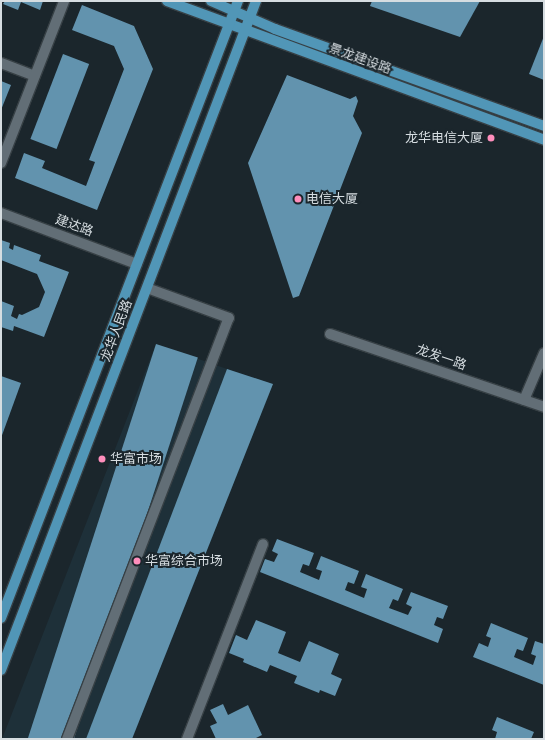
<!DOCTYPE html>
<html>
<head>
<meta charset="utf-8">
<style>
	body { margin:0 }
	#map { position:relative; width:545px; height:740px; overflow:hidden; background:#1b262c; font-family:"DejaVu Sans","Noto Sans SC",sans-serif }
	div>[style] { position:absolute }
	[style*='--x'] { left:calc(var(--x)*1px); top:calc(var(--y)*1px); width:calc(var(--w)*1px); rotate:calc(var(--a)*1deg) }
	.built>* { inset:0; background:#1e3039 }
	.building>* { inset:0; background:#6293ae; transform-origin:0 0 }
	.roads { filter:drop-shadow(1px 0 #374045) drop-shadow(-1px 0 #374045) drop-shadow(0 1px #374045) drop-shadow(0 -1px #374045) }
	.minor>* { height:10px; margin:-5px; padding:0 5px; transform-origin:5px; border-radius:5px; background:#626e76 }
	.major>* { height:10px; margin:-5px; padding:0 5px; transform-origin:5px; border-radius:5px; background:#5196b7 }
	.dots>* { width:11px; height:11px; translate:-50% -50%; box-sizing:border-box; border:2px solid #1b262c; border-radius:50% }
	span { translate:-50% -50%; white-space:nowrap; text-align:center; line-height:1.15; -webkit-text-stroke:4px #1b262c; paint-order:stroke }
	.street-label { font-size:13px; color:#d6dde1 }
	.poi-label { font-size:13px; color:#d6dde1 }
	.right { translate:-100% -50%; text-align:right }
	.left { translate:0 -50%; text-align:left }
	.frame { position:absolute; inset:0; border:2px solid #d6dde1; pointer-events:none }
</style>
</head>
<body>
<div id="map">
	<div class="built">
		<i style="clip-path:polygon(156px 344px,227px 369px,273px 384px,132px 739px,2px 739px)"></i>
	</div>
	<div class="building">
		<i style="clip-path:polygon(5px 1px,43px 1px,40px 10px,21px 2px,18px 10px,3px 4px)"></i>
		<i style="clip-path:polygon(372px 1px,480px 1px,460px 37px,370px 6px)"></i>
		<i style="clip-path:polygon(82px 5px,134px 26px,153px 69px,97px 210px,15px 178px,24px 153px,45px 161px,42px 168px,86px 186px,95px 162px,89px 160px,124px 69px,114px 46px,72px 30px)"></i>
		<i style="clip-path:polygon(544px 36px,544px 80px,529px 74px)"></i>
		<i style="left:63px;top:54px;width:28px;height:91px;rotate:21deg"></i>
		<i style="clip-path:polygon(287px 75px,350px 99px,356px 96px,358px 101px,353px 116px,362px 133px,299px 296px,293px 298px,248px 163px)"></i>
		<i style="clip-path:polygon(1px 81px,11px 85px,1px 110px)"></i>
		<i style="clip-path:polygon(1px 240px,10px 243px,9px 248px,13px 250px,14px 245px,41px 255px,39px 261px,69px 272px,44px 337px,14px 326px,13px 331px,1px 327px,1px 301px,14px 306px,11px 316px,17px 319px,19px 314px,22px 315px,39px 307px,45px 292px,37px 274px,1px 260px)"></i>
		<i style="left:156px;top:344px;width:44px;height:424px;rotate:18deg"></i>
		<i style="clip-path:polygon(227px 369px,273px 384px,132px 739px,86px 739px)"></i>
		<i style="clip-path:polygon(1px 376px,21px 383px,1px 438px)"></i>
		<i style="clip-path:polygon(277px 539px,314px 553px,309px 566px,303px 564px,300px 572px,319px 580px,322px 571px,316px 569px,321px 556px,359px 571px,354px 584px,348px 582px,345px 590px,364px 598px,367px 589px,361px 587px,366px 574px,403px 589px,398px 601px,393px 599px,389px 608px,408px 615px,412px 607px,406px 604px,411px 592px,448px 606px,443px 619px,437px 617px,434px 625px,443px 629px,438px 643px,260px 572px,265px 559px,274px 562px,278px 554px,272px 551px)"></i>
		<i style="clip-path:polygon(256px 620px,286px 632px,278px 653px,300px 662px,309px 641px,339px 654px,331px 674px,342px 679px,335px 696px,320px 690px,319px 693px,294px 683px,297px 676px,270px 665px,267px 672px,243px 662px,244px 659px,229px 653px,236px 635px,247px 640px)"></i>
		<i style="clip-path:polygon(491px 623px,528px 638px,523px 651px,517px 649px,514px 657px,533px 665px,536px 656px,531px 654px,535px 641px,544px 644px,544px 685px,473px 657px,479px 643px,488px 647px,491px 638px,486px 636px)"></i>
		<i style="clip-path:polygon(223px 704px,228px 715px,248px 705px,262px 735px,254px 739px,216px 739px,210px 726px,217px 723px,210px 710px)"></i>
		<i style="clip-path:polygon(497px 717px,534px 732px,531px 739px,495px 739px,497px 732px,492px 730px)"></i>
	</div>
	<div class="roads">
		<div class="minor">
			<i style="--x:1;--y:63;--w:36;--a:21"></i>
			<i style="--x:1;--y:163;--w:174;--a:-68.7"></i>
			<i style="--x:1;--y:213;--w:145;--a:20.6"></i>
			<i style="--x:330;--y:334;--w:226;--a:18.8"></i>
			<i style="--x:524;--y:400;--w:51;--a:-66.9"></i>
			<i style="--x:67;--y:739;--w:451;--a:-69"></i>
			<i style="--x:229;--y:318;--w:87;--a:-159.9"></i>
			<i style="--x:187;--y:739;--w:209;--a:-68.7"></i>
		</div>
		<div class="major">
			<i style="--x:167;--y:1;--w:402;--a:20.2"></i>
			<i style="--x:211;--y:1;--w:70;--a:23.6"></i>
			<i style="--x:275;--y:29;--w:286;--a:19.8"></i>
			<i style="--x:1;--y:618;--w:661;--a:-68.99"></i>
			<i style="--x:1;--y:670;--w:716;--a:-69.13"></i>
		</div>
	</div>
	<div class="dots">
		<i style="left:491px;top:138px;background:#fe8ebc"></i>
		<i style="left:298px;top:199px;background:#fe8ebc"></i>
		<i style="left:102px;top:459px;background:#fe8ebc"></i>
		<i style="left:137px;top:561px;background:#fe8ebc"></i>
	</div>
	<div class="street-label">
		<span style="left:360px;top:59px;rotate:20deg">景龙建设路</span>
		<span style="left:74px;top:226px;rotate:20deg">建达路</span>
		<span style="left:117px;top:331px;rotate:-69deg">龙华人民路</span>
		<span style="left:441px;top:358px;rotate:19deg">龙发一路</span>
	</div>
	<div class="poi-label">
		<span class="right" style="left:483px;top:138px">龙华电信大厦</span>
		<span class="left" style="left:306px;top:199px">电信大厦</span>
		<span class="left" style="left:110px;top:459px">华富市场</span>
		<span class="left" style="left:145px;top:561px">华富综合市场</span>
	</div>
	<div class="frame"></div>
</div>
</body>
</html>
